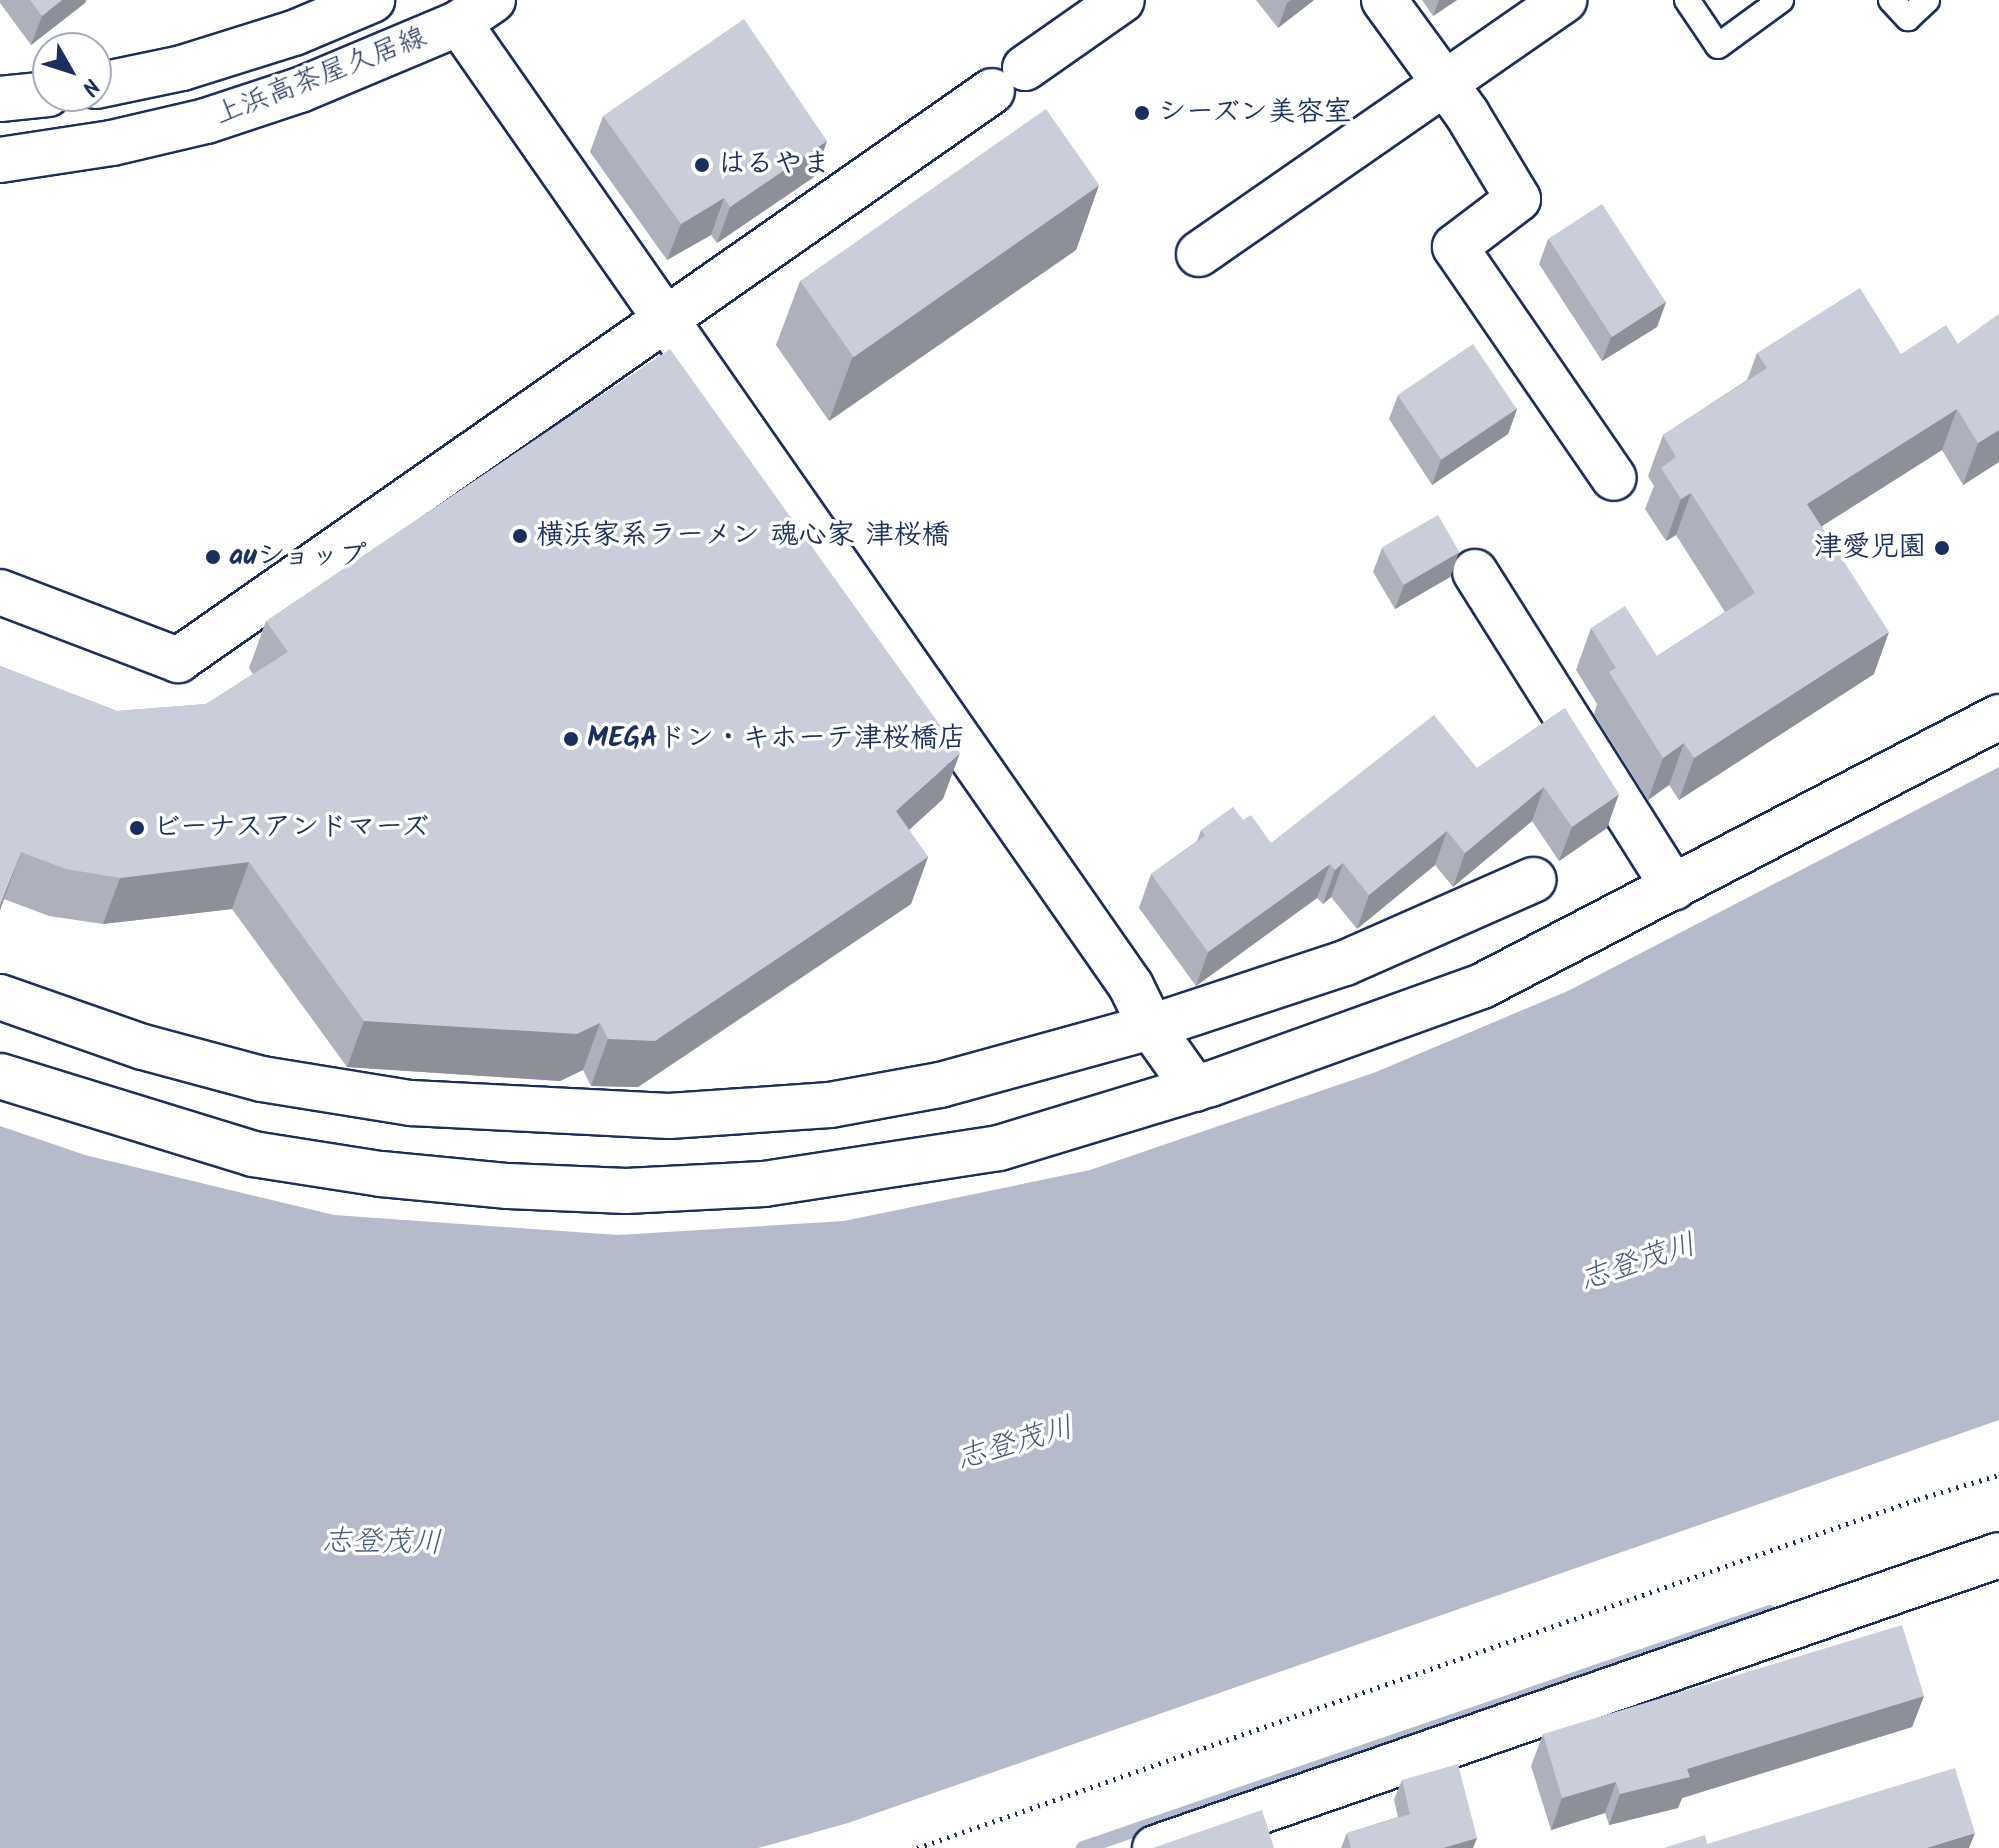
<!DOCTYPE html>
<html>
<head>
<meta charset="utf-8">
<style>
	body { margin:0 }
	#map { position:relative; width:1999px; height:1848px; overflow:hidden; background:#fff; font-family:Kalam,"Klee One",sans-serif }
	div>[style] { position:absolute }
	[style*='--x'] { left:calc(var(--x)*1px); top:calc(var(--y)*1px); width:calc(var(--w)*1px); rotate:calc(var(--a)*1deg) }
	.water>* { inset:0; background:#b5bbca }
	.stream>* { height:14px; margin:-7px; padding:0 7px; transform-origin:7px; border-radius:7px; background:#b5bbca }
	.path>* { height:5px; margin-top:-2.5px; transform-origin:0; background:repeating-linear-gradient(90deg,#1b2f5e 0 2px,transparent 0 8px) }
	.roads { filter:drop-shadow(2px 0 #1b2f5e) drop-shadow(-2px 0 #1b2f5e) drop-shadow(0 2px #1b2f5e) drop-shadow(0 -2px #1b2f5e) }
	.service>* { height:24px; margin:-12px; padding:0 12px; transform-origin:12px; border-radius:12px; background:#fff }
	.minor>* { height:44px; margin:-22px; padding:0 22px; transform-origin:22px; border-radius:22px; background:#fff }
	.secondary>* { height:44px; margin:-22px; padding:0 22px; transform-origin:22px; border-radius:22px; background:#fff }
	.wall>* { inset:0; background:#aeb1bb }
	.shaded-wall>* { inset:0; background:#8d9099 }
	.building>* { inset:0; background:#caceda; transform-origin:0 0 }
	.dots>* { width:22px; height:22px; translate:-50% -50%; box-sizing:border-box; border:4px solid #fff; border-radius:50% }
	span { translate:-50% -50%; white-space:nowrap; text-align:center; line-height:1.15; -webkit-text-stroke:7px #fff; paint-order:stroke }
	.street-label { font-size:28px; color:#1b2f5e }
	.poi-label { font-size:28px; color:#1b2f5e; font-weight:700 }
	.left { translate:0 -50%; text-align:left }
	.right { translate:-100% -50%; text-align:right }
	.water-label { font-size:30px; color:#49597e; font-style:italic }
	.north { position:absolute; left:32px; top:32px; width:80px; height:80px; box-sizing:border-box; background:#fff; border:2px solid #a4acbf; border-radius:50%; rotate:129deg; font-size:22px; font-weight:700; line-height:32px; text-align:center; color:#1b2f5e }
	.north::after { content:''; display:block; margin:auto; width:28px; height:36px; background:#1b2f5e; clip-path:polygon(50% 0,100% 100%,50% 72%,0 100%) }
</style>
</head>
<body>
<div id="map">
	<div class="water">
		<i style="clip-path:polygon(1999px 767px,1999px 1420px,848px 1823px,758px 1848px,0 1848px,0 1126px,85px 1155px,334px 1215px,618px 1235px,844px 1221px,1090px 1170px,1376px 1072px,1570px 990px)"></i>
	</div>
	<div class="stream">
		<i style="--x:1083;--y:1848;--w:726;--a:-18.96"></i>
	</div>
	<div class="path">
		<i style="--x:917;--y:1848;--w:1060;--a:-19.22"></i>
		<i style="--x:1918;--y:1499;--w:84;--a:-16.5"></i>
	</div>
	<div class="roads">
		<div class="service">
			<i style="--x:1687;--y:0;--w:55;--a:56"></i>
			<i style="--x:1718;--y:46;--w:78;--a:-36.1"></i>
			<i style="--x:1891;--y:0;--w:25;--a:47"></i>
			<i style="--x:1908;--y:18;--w:26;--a:-43"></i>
		</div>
		<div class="minor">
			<i style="--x:1384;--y:0;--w:141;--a:53.9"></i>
			<i style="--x:1467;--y:114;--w:99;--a:59"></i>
			<i style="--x:1518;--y:199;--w:79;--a:142.7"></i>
			<i style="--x:1455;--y:247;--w:280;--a:55.5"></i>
			<i style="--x:459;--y:23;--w:1174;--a:55.09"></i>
			<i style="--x:1131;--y:986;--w:46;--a:64"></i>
			<i style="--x:1151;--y:1027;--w:76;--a:54.6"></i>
			<i style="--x:1025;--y:68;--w:118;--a:-35"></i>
			<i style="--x:1199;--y:254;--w:445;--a:-34.8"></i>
			<i style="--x:1475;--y:572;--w:373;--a:57.8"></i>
			<i style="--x:0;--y:592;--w:191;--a:20.9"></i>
			<i style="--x:178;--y:660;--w:993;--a:-34.95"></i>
			<i style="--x:0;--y:997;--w:151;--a:19.3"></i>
			<i style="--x:143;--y:1047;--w:123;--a:15.1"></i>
			<i style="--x:262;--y:1079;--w:151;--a:9.2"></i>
			<i style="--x:411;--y:1103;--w:258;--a:2.9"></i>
			<i style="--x:669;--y:1116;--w:161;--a:-3.9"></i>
			<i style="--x:830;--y:1105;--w:112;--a:-10.3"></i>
			<i style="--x:940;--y:1085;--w:219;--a:-15.4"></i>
			<i style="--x:1151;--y:1027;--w:204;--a:-18.3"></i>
			<i style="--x:1345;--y:963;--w:206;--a:-23.8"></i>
			<i style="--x:0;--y:1076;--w:265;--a:17.1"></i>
			<i style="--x:253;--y:1154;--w:130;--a:8.9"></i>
			<i style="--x:381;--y:1174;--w:128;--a:5.4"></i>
			<i style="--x:508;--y:1186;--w:118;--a:2.4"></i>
			<i style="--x:626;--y:1191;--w:138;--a:-2.9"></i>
			<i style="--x:764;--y:1184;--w:238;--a:-8.7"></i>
			<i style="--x:999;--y:1148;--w:220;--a:-16.9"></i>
			<i style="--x:1210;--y:1084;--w:289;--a:-19.8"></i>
			<i style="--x:1482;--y:986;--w:583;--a:-27.49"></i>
			<i style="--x:1155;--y:1848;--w:893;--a:-19.14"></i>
		</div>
		<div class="secondary">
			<i style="--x:96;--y:86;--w:88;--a:-11.8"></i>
			<i style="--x:182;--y:68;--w:117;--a:-17.4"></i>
			<i style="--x:294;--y:33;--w:85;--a:-22.9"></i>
			<i style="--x:0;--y:99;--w:48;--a:-5.9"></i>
			<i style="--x:0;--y:160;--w:113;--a:-8.6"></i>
			<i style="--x:112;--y:143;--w:97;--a:-13.2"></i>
			<i style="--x:206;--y:121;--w:99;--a:-18.3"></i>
			<i style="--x:300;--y:90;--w:173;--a:-22.8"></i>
			<i style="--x:459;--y:23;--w:41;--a:-34.1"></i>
		</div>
	</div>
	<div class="wall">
		<i style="clip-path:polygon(0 0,86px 0,85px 3px,31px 45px,0 3px)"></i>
		<i style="clip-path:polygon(1256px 0,1314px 0,1278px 28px)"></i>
		<i style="clip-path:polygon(1422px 0,1457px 0,1433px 16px)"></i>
		<i style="clip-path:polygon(603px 116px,827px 141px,814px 177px,717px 243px,711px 235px,667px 260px,590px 152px)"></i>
		<i style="clip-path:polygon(1099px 185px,1076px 250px,829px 421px,776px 345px,800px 281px)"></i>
		<i style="clip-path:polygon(1548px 239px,1666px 302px,1657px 327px,1602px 361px,1539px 264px)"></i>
		<i style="clip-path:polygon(1999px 314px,1999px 462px,1963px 485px,1942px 450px,1822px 526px,1874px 674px,1679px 800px,1669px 785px,1648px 800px,1594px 714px,1597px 704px,1576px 670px,1591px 628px,1657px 656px,1725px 612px,1676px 535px,1666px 541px,1645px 509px,1654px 486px,1648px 476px,1663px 435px,1747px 380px,1757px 353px,1901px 354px,1958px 344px)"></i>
		<i style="clip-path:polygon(1398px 395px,1517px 409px,1508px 434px,1432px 485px,1389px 419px)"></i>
		<i style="clip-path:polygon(1382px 548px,1459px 552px,1450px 577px,1395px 609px,1373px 572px)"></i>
		<i style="clip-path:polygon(266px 621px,943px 799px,909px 830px,928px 857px,911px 904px,638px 1087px,591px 1086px,583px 1070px,560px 1081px,347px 1067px,232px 909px,103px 924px,49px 916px,4px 899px,0 910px,0 666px,117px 711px,206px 704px,253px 674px,249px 668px)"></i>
		<i style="clip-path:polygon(1565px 708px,1607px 828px,1559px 861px,1532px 821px,1453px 887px,1435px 865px,1357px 929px,1331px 897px,1323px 904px,1317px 898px,1196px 986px,1139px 908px,1151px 874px,1197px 841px,1201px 830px,1243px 820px,1271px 843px,1477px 768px)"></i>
		<i style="clip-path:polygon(1924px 1696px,1912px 1727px,1682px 1798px,1678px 1808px,1609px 1825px,1605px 1813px,1551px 1830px,1531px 1766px,1543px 1734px)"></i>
		<i style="clip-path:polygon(1402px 1780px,1477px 1838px,1473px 1848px,1341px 1848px,1347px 1833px,1398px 1817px,1394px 1800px)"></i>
	</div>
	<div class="shaded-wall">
		<i style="clip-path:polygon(62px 0,86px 0,85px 3px,31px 45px,42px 16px)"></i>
		<i style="clip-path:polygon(1291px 0,1314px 0,1278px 28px,1287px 3px)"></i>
		<i style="clip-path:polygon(1439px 0,1457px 0,1433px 16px)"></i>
		<i style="clip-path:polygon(827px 141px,814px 177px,717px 243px,730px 207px)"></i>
		<i style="clip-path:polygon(1099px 185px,1076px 250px,829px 421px,853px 356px)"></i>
		<i style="clip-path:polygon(724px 198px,711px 235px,667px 260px,681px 224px)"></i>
		<i style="clip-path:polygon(1666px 302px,1657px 327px,1602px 361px,1611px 337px)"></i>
		<i style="clip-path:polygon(1517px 409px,1508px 434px,1432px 485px,1441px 460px)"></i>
		<i style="clip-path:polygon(1957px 409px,1942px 450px,1792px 545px,1807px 504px)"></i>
		<i style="clip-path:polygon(1999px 430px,1999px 462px,1963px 485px,1978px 443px)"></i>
		<i style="clip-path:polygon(1691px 493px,1676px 535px,1666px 541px,1681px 499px)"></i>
		<i style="clip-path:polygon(1459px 552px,1450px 577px,1395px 609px,1404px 585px)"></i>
		<i style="clip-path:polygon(1889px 632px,1874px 674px,1679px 800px,1694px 758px)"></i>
		<i style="clip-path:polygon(1684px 743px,1669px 785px,1648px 800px,1663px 758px)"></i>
		<i style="clip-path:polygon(960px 753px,943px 799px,879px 857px,896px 811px)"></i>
		<i style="clip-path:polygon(1544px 787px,1532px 821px,1453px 887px,1465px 853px)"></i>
		<i style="clip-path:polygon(1619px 794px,1607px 828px,1559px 861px,1572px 827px)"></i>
		<i style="clip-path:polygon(1447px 831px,1435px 865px,1357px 929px,1369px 895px)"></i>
		<i style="clip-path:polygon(21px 852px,0 910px,0 905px)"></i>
		<i style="clip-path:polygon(928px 857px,911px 904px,638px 1087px,591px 1086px,608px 1039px)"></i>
		<i style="clip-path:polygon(249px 862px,232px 909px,103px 924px,120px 878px)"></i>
		<i style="clip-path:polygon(1343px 863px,1331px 897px,1323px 904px,1335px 870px)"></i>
		<i style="clip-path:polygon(1330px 864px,1317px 898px,1196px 986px,1208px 952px)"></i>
		<i style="clip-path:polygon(364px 1021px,600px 1023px,583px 1070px,560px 1081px,347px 1067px)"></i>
		<i style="clip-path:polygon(1924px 1696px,1912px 1727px,1682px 1798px,1678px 1808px,1609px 1825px,1620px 1794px,1687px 1769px)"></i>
		<i style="clip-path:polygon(1616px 1782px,1605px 1813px,1551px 1830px,1562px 1798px)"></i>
		<i style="clip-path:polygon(1975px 1833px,1969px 1848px,1926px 1848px)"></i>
		<i style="clip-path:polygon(1477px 1838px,1473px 1848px,1443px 1848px)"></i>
	</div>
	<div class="building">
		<i style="clip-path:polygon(30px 0,62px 0,42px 16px)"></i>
		<i style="clip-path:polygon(744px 19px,827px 141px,730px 207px,724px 198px,681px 224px,603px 116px)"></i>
		<i style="left:1046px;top:109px;width:93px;height:300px;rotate:55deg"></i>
		<i style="left:1602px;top:204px;width:117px;height:64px;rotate:57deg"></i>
		<i style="clip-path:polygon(1860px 288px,1901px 354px,1946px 325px,1958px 344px,1999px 314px,1999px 430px,1978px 443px,1957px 409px,1807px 504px,1889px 632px,1694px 758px,1684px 743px,1663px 758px,1609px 672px,1616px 668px,1591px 628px,1625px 606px,1657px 656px,1755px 593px,1691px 493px,1681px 499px,1661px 468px,1676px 457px,1663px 435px,1767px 368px,1757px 353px)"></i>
		<i style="left:1473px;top:344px;width:78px;height:91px;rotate:56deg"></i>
		<i style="clip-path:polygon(670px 349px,960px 753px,896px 811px,928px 857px,655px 1041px,608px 1039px,600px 1023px,577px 1034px,364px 1021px,249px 862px,120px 878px,66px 869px,21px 852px,0 905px,0 666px,117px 711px,206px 704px,288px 652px,266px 621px)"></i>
		<i style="left:1438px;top:515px;width:43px;height:65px;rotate:60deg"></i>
		<i style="clip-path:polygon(1565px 708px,1619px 794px,1572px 827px,1544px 787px,1465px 853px,1447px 831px,1369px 895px,1343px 863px,1335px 870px,1330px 864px,1208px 952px,1151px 874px,1205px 836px,1201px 830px,1233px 807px,1243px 820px,1251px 815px,1271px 843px,1434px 715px,1477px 768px)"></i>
		<i style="clip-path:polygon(1902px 1625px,1924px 1696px,1687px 1769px,1690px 1777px,1620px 1794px,1616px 1782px,1562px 1798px,1543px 1734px)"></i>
		<i style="clip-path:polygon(1458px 1764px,1477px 1838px,1443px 1848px,1351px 1848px,1347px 1833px,1410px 1814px,1402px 1780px)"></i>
		<i style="clip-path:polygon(1955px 1768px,1975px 1833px,1926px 1848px,1664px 1848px,1705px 1835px,1707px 1844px)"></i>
		<i style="clip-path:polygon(1262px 1810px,1274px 1848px,1153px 1848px)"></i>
	</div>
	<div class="dots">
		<i style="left:1142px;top:113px;background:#1b2f5e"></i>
		<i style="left:702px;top:165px;background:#1b2f5e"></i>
		<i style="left:520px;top:536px;background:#1b2f5e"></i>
		<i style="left:1942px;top:548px;background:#1b2f5e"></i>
		<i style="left:213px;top:557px;background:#1b2f5e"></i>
		<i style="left:571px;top:739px;background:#1b2f5e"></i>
		<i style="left:137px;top:828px;background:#1b2f5e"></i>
	</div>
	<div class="street-label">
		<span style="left:321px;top:77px;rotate:-21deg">上浜高茶屋久居線</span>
	</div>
	<div class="poi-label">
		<span class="left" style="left:1158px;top:113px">シーズン美容室</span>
		<span class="left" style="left:718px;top:165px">はるやま</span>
		<span class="left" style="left:536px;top:536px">横浜家系ラーメン 魂心家 津桜橋</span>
		<span class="right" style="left:1926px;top:548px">津愛児園</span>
		<span class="left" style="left:229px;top:557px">auショップ</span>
		<span class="left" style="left:587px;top:739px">MEGAドン・キホーテ津桜橋店</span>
		<span class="left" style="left:153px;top:828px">ビーナスアンドマーズ</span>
	</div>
	<div class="water-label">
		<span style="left:1638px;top:1263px;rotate:-18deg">志登茂川</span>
		<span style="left:1015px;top:1444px;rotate:-16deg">志登茂川</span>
		<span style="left:382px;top:1543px;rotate:1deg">志登茂川</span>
	</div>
	<div class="north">N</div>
</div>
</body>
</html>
